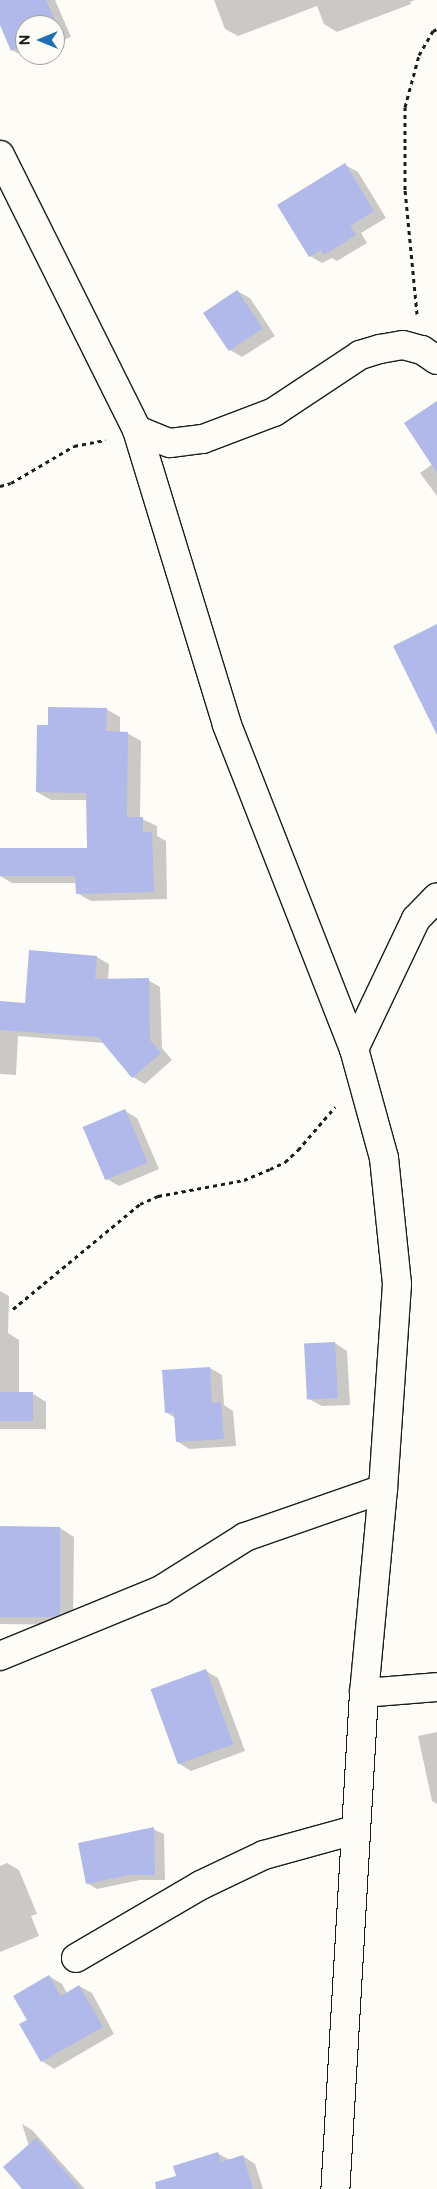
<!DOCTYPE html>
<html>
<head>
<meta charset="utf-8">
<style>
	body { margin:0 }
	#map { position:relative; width:437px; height:2189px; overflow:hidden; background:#fdfcf7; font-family:"Balsamiq Sans",sans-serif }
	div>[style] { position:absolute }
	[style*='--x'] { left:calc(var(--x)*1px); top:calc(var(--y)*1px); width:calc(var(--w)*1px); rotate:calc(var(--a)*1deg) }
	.shadow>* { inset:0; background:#0003 }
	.building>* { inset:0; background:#b1b9ea; transform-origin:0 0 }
	.path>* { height:3px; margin-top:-1.5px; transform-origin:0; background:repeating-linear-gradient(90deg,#1c1c1c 0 4px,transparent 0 8px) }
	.roads { filter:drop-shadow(1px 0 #1c1c1c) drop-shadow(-1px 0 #1c1c1c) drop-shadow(0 1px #1c1c1c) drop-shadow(0 -1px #1c1c1c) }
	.minor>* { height:28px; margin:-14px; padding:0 14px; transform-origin:14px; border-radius:14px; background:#fdfcf7 }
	span { translate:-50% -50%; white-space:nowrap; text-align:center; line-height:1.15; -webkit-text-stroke:4px #fdfcf7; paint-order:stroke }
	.north { position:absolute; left:15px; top:15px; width:50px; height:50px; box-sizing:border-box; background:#fdfcf7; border:1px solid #a3a29f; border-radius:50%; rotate:270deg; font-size:14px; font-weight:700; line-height:20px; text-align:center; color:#1c1c1c }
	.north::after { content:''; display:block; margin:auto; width:18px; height:22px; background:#1f6fb2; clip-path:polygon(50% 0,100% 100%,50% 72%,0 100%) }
</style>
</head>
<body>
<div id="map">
	<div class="shadow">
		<i style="clip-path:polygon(0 0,55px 0,71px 37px,55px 43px,55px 25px,25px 25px,25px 55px,29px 55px,24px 57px,12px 50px,0 22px)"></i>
		<i style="clip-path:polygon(214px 0,415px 0,410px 2px,411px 4px,337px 32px,324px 24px,317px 6px,238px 36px,225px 29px)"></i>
		<i style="clip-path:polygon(345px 165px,358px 172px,386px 218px,361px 233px,367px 243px,337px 261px,332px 258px,322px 263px,310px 256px)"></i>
		<i style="clip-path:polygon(237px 291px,250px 298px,275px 336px,242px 357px,230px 350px)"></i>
		<i style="clip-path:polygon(437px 408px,437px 496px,420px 473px,433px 464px)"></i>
		<i style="clip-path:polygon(106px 709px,120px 717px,120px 733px,127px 733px,141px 741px,140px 818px,157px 826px,157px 836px,166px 841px,167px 899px,91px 901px,77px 893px,77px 883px,12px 883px,0 876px,0 850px,88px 850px,87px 800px,51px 800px,37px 792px,49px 726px)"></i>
		<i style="clip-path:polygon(97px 957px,109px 964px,108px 980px,148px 980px,160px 987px,162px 1048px,172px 1060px,145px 1084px,133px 1077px,104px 1043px,18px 1036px,16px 1075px,0 1074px,0 1003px,26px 1004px)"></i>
		<i style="clip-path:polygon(125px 1111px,137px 1118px,159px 1169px,119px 1186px,107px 1179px)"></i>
		<i style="clip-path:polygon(0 1291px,9px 1296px,8px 1333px,19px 1340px,19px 1393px,32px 1393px,46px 1402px,46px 1429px,0 1429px)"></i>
		<i style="clip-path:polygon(335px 1343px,347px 1351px,350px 1405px,322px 1406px,309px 1399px)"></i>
		<i style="clip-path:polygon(210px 1368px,222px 1375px,224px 1405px,233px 1411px,236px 1446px,189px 1449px,177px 1441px,175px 1418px,166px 1412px)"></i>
		<i style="clip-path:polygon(0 1528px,60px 1528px,74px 1537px,73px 1623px,68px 1625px,0 1624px)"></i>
		<i style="clip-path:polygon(206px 1671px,218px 1678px,245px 1751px,191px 1771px,178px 1763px)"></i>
		<i style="clip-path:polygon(437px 1732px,437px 1804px,432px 1801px,418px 1736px)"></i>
		<i style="clip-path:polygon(153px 1829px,164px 1834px,165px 1880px,140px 1880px,97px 1889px,87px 1883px)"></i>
		<i style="clip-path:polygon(7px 1863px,19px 1870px,37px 1914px,31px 1916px,39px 1936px,0 1952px,0 1866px)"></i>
		<i style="clip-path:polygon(49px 1976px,62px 1984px,67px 1993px,79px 1986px,92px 1993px,114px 2034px,54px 2069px,42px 2061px,28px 2021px)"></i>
		<i style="clip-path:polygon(22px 2124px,32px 2130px,85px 2189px,24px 2189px,29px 2146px)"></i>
		<i style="clip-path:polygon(217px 2153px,230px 2160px,243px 2156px,255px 2164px,263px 2189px,181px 2189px)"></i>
	</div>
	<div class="building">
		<i style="clip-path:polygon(0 0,46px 0,59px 29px,55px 31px,55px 25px,25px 25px,25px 44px,11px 51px,0 25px)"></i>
		<i style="clip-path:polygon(345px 163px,374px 211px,350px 226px,356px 235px,324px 255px,321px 250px,309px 257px,277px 205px)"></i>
		<i style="left:237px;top:290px;width:46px;height:41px;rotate:56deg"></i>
		<i style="clip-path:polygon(437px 401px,437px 473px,404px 423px)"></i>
		<i style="clip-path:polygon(437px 624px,437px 735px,393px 646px)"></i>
		<i style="clip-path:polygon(48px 707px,107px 708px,106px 731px,128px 732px,127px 817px,143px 817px,143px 832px,152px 832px,154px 892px,76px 894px,75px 876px,0 876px,0 848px,87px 848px,86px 793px,36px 792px,37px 725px,48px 725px)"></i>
		<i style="clip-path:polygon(29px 950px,97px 956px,95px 979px,149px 978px,150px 1040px,161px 1053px,132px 1078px,98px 1037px,0 1030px,0 1001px,25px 1003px)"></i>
		<i style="left:125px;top:1109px;width:58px;height:46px;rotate:67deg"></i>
		<i style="left:335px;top:1342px;width:56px;height:31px;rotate:87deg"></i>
		<i style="clip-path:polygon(210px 1367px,212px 1403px,221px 1402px,224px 1439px,176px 1442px,174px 1413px,165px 1413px,162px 1370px)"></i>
		<i style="left:0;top:1392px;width:33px;height:29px"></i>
		<i style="clip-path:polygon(0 1526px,60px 1527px,60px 1615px,53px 1617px,0 1617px)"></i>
		<i style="left:206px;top:1669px;width:80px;height:59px;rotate:70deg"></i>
		<i style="clip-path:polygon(154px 1827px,155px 1875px,129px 1875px,86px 1884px,78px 1843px)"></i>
		<i style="clip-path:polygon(49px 1975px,61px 1996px,79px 1985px,103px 2027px,41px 2062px,19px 2024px,27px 2020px,13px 1996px)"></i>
		<i style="clip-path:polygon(36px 2138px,80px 2189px,22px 2189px,3px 2167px)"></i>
		<i style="clip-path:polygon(218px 2152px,221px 2162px,243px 2155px,253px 2189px,156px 2189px,155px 2182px,176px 2176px,173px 2166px)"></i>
	</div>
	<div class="path">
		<i style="--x:417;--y:314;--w:125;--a:-95.5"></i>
		<i style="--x:405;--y:190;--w:83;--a:-90"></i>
		<i style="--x:405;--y:107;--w:54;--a:-74.9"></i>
		<i style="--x:419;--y:55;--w:28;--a:-60"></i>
		<i style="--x:433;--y:31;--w:4;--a:-27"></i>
		<i style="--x:0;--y:486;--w:11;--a:-15"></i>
		<i style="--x:11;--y:483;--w:73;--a:-30.4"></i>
		<i style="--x:74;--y:446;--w:32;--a:-11"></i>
		<i style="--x:13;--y:1309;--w:165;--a:-39.6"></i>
		<i style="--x:140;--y:1204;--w:20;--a:-24"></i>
		<i style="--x:158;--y:1196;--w:87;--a:-10.5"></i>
		<i style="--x:244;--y:1180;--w:28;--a:-23"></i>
		<i style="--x:270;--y:1169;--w:17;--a:-25"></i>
		<i style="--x:285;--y:1162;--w:18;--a:-43"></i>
		<i style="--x:298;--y:1150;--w:57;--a:-49.3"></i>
	</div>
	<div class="roads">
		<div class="minor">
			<i style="--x:0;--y:155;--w:307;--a:63.5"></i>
			<i style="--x:137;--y:430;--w:308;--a:73"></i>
			<i style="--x:227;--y:725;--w:348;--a:68.6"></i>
			<i style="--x:354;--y:1049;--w:113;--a:74.6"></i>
			<i style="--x:384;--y:1158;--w:127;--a:84.1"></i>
			<i style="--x:397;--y:1284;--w:205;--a:93.9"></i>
			<i style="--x:383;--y:1489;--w:205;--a:95.3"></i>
			<i style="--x:364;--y:1693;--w:497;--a:93.3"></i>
			<i style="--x:137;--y:430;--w:35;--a:22"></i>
			<i style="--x:170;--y:443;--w:33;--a:-7"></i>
			<i style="--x:203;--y:439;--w:76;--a:-20.8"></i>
			<i style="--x:274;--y:412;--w:103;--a:-33.5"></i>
			<i style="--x:360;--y:355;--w:21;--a:-17"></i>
			<i style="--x:380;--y:349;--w:23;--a:-10"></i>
			<i style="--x:403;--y:345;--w:20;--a:15"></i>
			<i style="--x:422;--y:350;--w:18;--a:34"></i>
			<i style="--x:354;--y:1049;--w:144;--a:-64.5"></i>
			<i style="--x:416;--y:919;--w:30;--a:-46"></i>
			<i style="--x:0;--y:1656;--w:174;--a:-22.3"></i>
			<i style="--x:161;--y:1590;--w:99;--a:-32.2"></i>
			<i style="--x:245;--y:1537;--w:146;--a:-19.2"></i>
			<i style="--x:364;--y:1693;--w:73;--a:-4.7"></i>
			<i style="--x:76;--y:1958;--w:145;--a:-30.3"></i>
			<i style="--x:201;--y:1885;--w:70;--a:-25.5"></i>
			<i style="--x:264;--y:1855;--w:94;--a:-15.4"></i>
		</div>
	</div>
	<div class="north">N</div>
</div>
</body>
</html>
